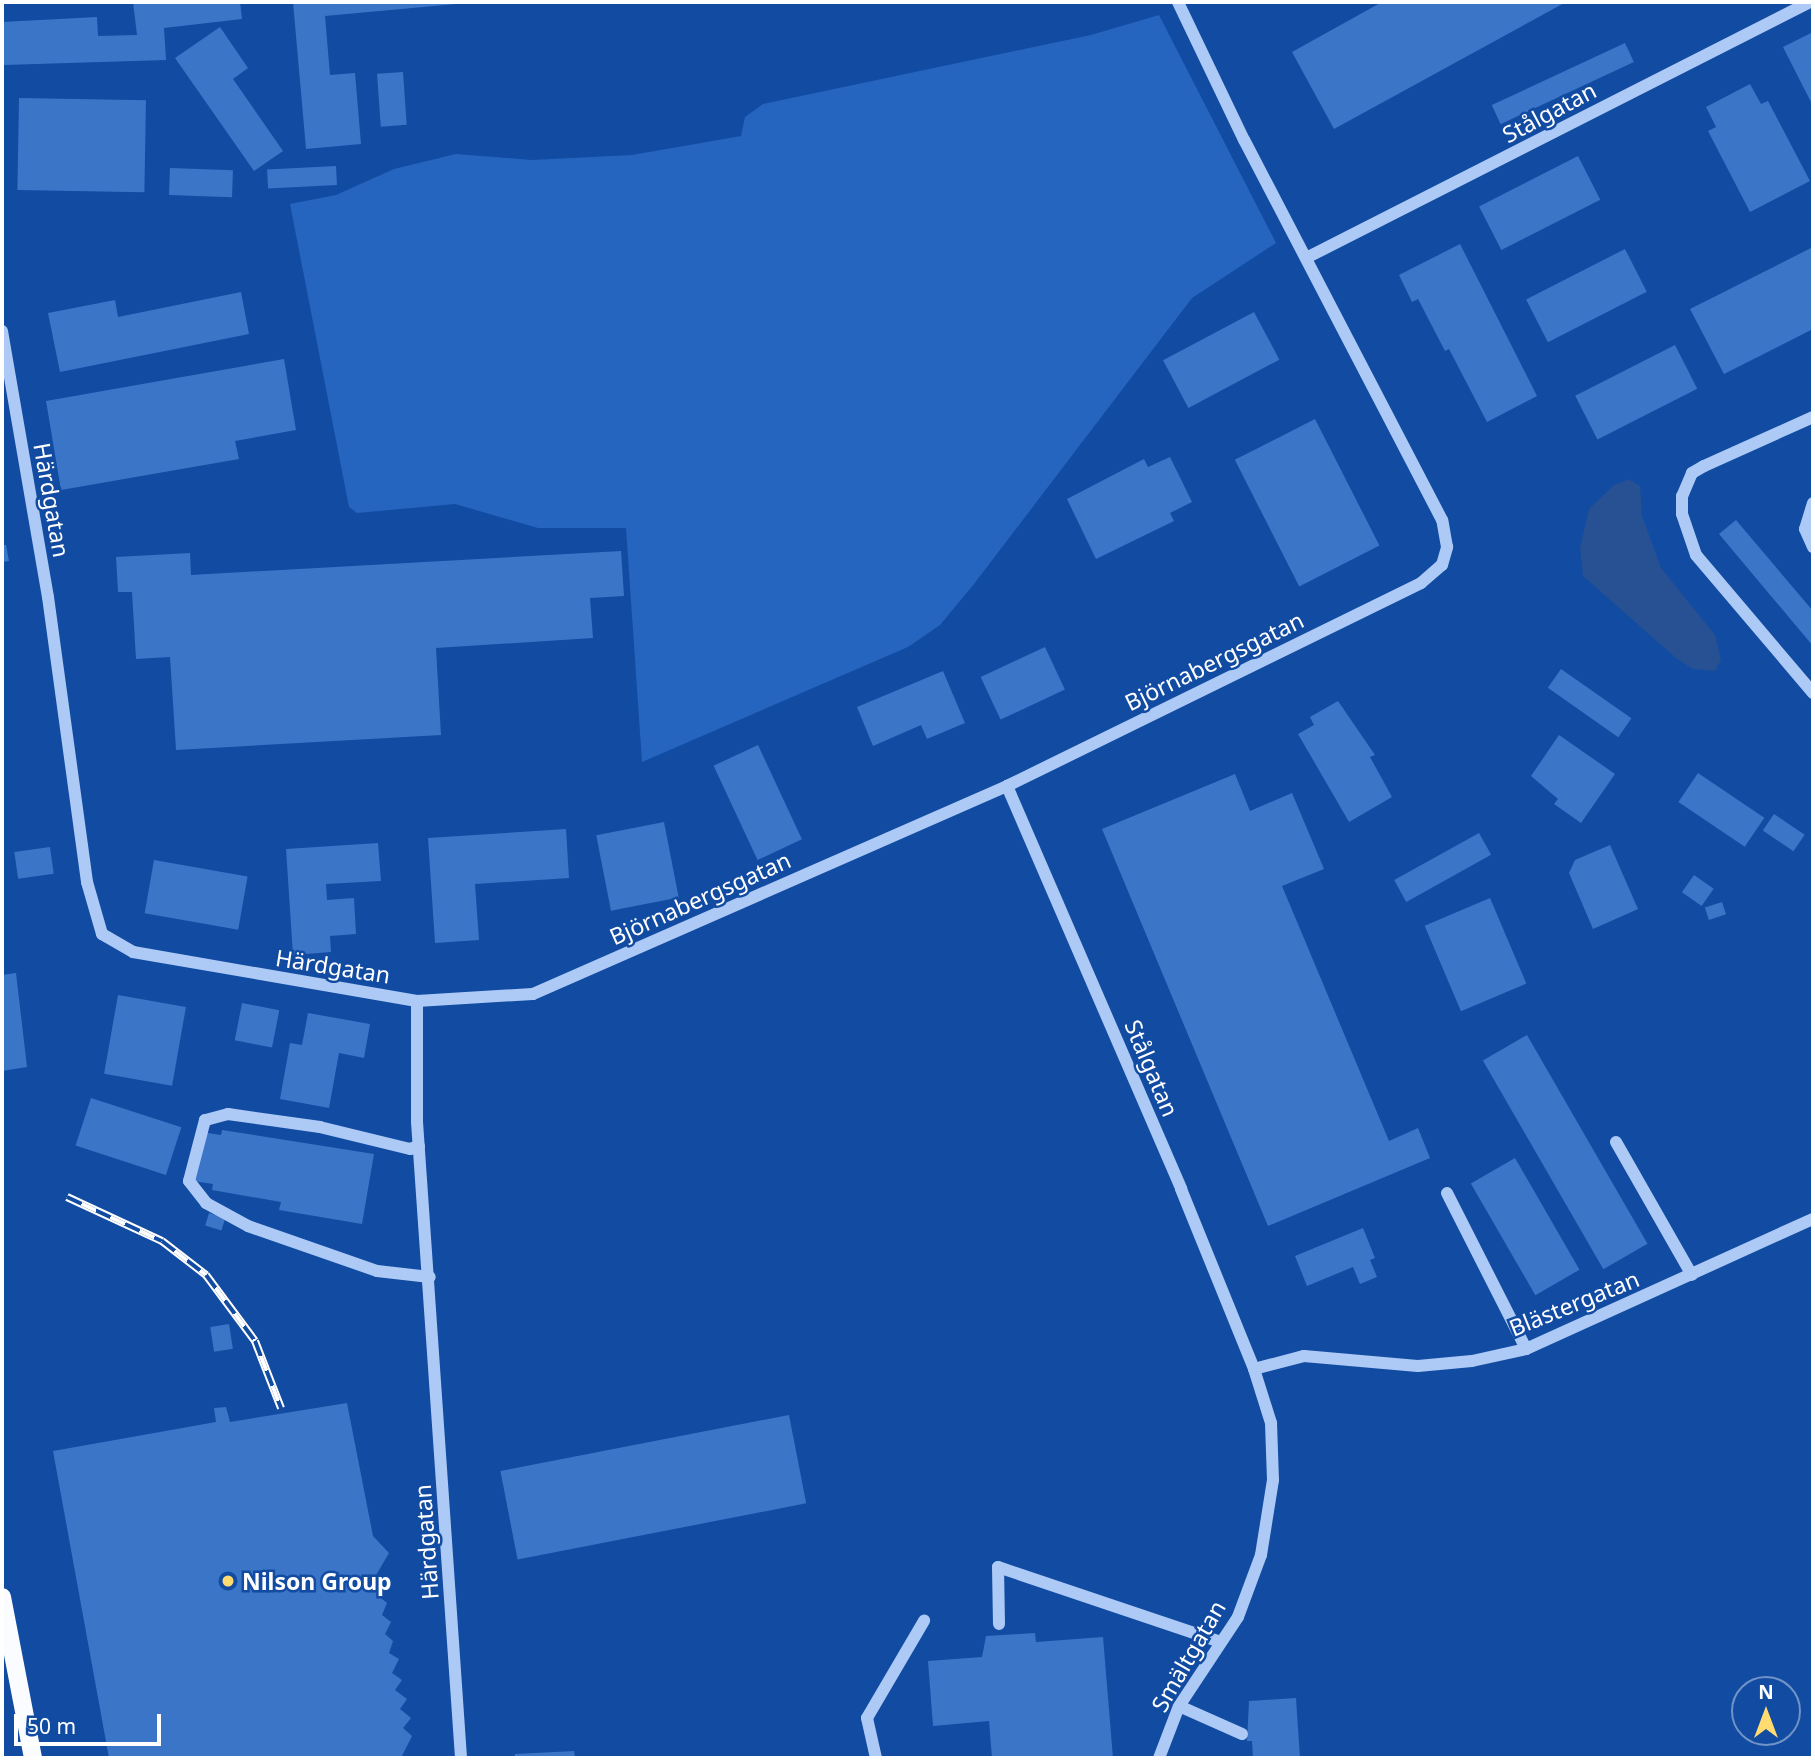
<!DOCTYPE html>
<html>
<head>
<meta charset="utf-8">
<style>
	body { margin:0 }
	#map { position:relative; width:1815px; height:1760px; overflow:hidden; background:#124ba2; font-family:"Noto Sans",sans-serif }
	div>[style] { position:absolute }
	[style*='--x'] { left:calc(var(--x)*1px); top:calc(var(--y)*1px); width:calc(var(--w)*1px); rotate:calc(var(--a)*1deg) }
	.green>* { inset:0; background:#2565c0 }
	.water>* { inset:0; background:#275192 }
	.building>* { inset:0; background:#3b75c8; transform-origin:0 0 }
	.minor>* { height:12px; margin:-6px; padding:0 6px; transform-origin:6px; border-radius:6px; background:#accaf5 }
	.major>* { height:18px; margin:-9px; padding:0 9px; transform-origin:9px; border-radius:9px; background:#fafcff }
	.rail>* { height:8px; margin-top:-4px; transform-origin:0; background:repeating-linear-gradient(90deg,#124ba2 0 16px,#fff 0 32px); box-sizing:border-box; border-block:2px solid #fff }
	.dots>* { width:19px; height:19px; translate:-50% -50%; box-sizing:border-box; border:4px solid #124ba2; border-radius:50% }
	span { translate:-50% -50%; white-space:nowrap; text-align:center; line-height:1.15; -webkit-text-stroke:5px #124ba2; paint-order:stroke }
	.street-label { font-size:23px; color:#fff }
	.poi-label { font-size:23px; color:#fff; font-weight:700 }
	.left { translate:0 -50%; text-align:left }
	.frame { position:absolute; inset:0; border:4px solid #fff; pointer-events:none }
	.north { position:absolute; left:1731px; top:1676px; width:70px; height:70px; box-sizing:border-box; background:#124ba2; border:2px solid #7193c7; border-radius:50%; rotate:0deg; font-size:19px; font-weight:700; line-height:28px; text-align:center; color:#fff }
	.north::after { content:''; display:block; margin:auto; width:24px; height:32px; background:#ffdb70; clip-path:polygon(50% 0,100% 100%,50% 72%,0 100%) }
	.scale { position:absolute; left:14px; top:1714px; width:147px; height:32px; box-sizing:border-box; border:4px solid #fff; border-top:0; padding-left:9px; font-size:21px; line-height:24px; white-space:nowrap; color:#fff; -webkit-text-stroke:5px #124ba2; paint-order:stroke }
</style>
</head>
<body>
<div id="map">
	<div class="green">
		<i style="clip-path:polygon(1159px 15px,1276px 243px,1192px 298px,974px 584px,940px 625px,908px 647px,642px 762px,626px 528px,538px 528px,455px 504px,357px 513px,349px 507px,290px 204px,336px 195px,394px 169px,456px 154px,532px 160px,632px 155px,741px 136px,745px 117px,763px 104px,1091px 35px)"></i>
	</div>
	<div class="water">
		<i style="clip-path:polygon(1629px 479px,1640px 486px,1642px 516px,1661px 568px,1715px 635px,1721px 660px,1715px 671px,1693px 669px,1676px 658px,1583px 576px,1580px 548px,1589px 509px,1614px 485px)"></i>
	</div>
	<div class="building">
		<i style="clip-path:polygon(133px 2px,240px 2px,242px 19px,164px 28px,166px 60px,4px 65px,2px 22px,97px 17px,98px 36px,137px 35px)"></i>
		<i style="clip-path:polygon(293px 2px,456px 2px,456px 4px,325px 16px,330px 75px,355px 73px,361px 144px,306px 149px)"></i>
		<i style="clip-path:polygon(1382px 2px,1566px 2px,1334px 129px,1292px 52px)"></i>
		<i style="clip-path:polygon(220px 27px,248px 68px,233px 79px,283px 151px,254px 171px,175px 58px)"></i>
		<i style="clip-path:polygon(1813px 32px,1813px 106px,1783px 47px)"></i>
		<i style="left:1625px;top:43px;width:21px;height:147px;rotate:65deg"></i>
		<i style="left:403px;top:72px;width:53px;height:26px;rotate:86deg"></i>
		<i style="clip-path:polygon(1750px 84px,1761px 104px,1768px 101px,1810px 181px,1750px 212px,1708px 131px,1716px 127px,1706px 107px)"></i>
		<i style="left:19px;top:98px;width:127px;height:92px;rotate:1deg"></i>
		<i style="left:1578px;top:156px;width:49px;height:111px;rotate:63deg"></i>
		<i style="left:336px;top:166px;width:19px;height:69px;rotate:87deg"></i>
		<i style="left:170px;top:168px;width:63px;height:27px;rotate:2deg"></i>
		<i style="clip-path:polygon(1460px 244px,1537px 396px,1487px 422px,1449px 349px,1445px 351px,1418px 299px,1412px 302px,1399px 275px)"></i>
		<i style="clip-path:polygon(1813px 247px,1813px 329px,1724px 374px,1690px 309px)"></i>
		<i style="left:1625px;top:249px;width:48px;height:111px;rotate:63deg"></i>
		<i style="clip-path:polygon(241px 292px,249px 334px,60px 372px,48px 313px,115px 300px,118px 317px)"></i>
		<i style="left:1254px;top:312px;width:54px;height:103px;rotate:62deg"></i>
		<i style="left:1675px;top:345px;width:49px;height:112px;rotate:63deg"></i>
		<i style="clip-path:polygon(284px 359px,296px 430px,235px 441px,239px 459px,61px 490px,46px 401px)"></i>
		<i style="left:1315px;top:419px;width:142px;height:90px;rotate:63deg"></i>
		<i style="clip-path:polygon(1170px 457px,1192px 502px,1170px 513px,1174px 521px,1096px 559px,1067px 499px,1144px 459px,1148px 467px)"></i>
		<i style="clip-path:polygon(1736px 520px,1813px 611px,1813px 646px,1719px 534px)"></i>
		<i style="clip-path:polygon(2px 545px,6px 545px,9px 561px,2px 562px)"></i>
		<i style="clip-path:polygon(621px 551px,624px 596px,590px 598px,593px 638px,436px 648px,441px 735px,176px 750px,170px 657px,136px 659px,132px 592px,118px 592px,116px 557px,190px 553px,191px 575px)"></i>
		<i style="left:1045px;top:647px;width:47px;height:71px;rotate:65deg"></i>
		<i style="left:1561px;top:669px;width:86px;height:23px;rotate:35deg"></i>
		<i style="clip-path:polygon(943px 671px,965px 723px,927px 739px,921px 725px,873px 746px,857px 707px)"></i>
		<i style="clip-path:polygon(1338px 701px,1375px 755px,1370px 757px,1392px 797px,1349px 822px,1298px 734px,1314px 725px,1310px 717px)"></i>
		<i style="clip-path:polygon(1559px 735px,1615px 774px,1581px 823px,1554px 804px,1558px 799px,1531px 776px)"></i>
		<i style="left:758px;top:745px;width:104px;height:49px;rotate:65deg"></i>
		<i style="left:1698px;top:773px;width:80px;height:35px;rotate:34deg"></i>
		<i style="clip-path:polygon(1235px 774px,1250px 811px,1292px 793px,1324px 869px,1282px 886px,1389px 1141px,1418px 1128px,1430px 1158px,1268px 1226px,1102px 829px)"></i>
		<i style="left:1774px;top:814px;width:37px;height:20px;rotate:34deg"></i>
		<i style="left:664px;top:822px;width:77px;height:69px;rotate:79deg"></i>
		<i style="clip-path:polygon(566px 829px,569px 878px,475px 884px,479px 940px,435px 943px,428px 838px)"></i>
		<i style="left:1479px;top:833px;width:25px;height:97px;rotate:61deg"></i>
		<i style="clip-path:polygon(378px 843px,381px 881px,326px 884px,327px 900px,354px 898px,356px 934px,330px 936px,331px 952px,293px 955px,286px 849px)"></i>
		<i style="clip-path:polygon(1610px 845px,1638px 909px,1593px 929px,1569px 873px,1575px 860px)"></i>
		<i style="left:50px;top:847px;width:27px;height:36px;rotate:82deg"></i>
		<i style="left:154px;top:860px;width:95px;height:54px;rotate:10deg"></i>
		<i style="left:1694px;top:875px;width:24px;height:21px;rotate:35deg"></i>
		<i style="left:1490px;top:898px;width:93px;height:71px;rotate:67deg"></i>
		<i style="left:1722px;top:902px;width:13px;height:18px;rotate:72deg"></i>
		<i style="clip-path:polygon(16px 973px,27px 1067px,2px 1071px,2px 975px)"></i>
		<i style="left:118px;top:995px;width:69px;height:80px;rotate:10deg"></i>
		<i style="left:242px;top:1003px;width:38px;height:38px;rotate:11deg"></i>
		<i style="clip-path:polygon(308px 1013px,370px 1024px,364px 1058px,339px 1053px,329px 1108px,280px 1099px,290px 1043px,302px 1045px)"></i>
		<i style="left:1527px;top:1035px;width:241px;height:51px;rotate:60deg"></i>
		<i style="left:91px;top:1098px;width:95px;height:50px;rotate:18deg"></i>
		<i style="clip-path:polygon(222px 1130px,374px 1154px,362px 1224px,279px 1210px,281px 1202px,212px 1190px,213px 1184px,193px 1181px,201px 1132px,221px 1135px)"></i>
		<i style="left:1515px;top:1158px;width:129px;height:51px;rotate:60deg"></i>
		<i style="left:209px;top:1213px;width:17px;height:13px;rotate:17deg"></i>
		<i style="clip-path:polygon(1363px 1228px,1375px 1258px,1370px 1260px,1377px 1277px,1360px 1284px,1353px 1267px,1307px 1286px,1295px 1256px)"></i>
		<i style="left:229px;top:1324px;width:25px;height:19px;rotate:81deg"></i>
		<i style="clip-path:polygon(347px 1403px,373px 1536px,389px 1553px,375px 1577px,386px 1584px,377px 1595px,387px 1603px,382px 1615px,391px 1622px,385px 1634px,393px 1641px,389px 1653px,399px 1659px,392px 1673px,402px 1680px,395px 1690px,407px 1699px,400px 1709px,411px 1718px,403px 1728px,412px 1736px,401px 1758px,109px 1758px,53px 1451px,216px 1422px,214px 1408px,226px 1407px,230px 1422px)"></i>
		<i style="left:789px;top:1415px;width:90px;height:294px;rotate:79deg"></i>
		<i style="clip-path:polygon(1035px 1633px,1036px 1642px,1103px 1637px,1113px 1758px,992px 1758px,989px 1721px,933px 1726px,928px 1661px,982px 1657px,986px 1636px)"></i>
		<i style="clip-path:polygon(1296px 1698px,1300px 1758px,1253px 1758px,1252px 1741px,1247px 1741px,1249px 1701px)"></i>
		<i style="clip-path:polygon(574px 1751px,575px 1758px,515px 1758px,515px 1754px)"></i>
	</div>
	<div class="minor">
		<i style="--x:1306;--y:258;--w:565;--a:-26.93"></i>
		<i style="--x:2;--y:331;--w:270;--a:80.2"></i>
		<i style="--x:48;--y:597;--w:288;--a:82.2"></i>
		<i style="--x:87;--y:882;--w:54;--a:73.9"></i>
		<i style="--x:102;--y:934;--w:36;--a:30"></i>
		<i style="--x:133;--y:952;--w:288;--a:9.8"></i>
		<i style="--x:417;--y:1001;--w:121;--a:90"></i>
		<i style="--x:417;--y:1122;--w:638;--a:86.04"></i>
		<i style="--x:1813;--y:417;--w:120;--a:155.8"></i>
		<i style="--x:1704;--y:466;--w:14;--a:150"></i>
		<i style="--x:1692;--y:473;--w:25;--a:113"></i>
		<i style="--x:1682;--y:496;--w:18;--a:90"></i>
		<i style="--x:1682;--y:514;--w:43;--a:71.1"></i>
		<i style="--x:1696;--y:555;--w:181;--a:49.7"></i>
		<i style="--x:1813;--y:503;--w:27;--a:107"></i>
		<i style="--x:1805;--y:529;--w:20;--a:66"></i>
		<i style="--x:1007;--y:786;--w:439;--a:66.6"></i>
		<i style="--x:1181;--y:1189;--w:194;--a:67.9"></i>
		<i style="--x:1254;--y:1369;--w:57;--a:72.5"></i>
		<i style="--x:1271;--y:1423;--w:57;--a:88"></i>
		<i style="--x:1273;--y:1480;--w:76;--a:99.1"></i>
		<i style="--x:1261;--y:1555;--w:66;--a:110.4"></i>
		<i style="--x:1238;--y:1617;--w:107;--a:123.5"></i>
		<i style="--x:1179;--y:1706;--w:56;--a:111"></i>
		<i style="--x:417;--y:1001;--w:116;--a:-3.5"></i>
		<i style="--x:533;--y:994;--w:518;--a:-23.69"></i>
		<i style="--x:1007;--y:786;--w:461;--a:-26.1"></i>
		<i style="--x:1421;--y:583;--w:28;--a:-41"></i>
		<i style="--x:1442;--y:565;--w:19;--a:-74"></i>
		<i style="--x:1447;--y:547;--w:27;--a:-100"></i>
		<i style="--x:1442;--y:520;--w:428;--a:-117.5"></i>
		<i style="--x:1244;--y:140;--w:153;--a:-115.6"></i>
		<i style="--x:1616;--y:1142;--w:153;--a:60.3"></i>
		<i style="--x:419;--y:1146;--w:9;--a:162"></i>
		<i style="--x:410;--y:1149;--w:93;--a:-166.3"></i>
		<i style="--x:320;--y:1127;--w:93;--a:-172"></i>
		<i style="--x:228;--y:1114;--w:24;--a:165"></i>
		<i style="--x:205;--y:1120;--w:63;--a:104.7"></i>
		<i style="--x:189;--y:1181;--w:28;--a:52"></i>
		<i style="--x:206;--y:1203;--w:48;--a:28.7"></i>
		<i style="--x:248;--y:1226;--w:137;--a:19.2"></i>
		<i style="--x:377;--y:1271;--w:53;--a:6.5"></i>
		<i style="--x:1447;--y:1193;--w:175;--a:63.1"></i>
		<i style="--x:1254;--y:1369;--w:52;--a:-14.6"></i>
		<i style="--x:1304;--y:1356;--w:114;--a:5"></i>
		<i style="--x:1418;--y:1366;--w:54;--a:-5.3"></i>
		<i style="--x:1472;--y:1361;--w:55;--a:-12.5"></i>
		<i style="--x:1526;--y:1349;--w:315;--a:-24.4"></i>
		<i style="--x:999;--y:1624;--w:57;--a:-91"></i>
		<i style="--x:998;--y:1567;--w:235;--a:18.6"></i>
		<i style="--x:1179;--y:1706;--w:69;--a:24"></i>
		<i style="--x:876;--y:1758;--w:41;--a:-102.7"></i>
		<i style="--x:867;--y:1718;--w:113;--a:-59.6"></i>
	</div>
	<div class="major">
		<i style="--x:2;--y:1597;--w:164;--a:79.1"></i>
	</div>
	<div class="rail">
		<i style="--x:67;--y:1197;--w:105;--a:24.9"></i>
		<i style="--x:162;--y:1241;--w:56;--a:37.7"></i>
		<i style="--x:206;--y:1275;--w:82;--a:53.4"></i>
		<i style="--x:255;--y:1341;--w:72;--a:68.8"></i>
	</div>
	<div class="dots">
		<i style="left:228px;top:1581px;background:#ffdb70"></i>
	</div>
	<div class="street-label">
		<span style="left:1549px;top:112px;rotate:-28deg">Stålgatan</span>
		<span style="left:52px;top:500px;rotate:80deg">Härdgatan</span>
		<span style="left:1214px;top:661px;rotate:-26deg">Björnabergsgatan</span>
		<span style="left:700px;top:898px;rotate:-24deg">Björnabergsgatan</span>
		<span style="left:333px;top:966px;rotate:9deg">Härdgatan</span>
		<span style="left:1152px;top:1068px;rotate:67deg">Stålgatan</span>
		<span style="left:1574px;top:1303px;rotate:-22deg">Blästergatan</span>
		<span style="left:426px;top:1542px;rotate:-94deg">Härdgatan</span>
		<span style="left:1188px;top:1656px;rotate:-60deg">Smältgatan</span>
	</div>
	<div class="poi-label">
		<span class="left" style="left:242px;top:1581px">Nilson Group</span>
	</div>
	<div class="frame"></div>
	<div class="north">N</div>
	<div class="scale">50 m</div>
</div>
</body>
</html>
